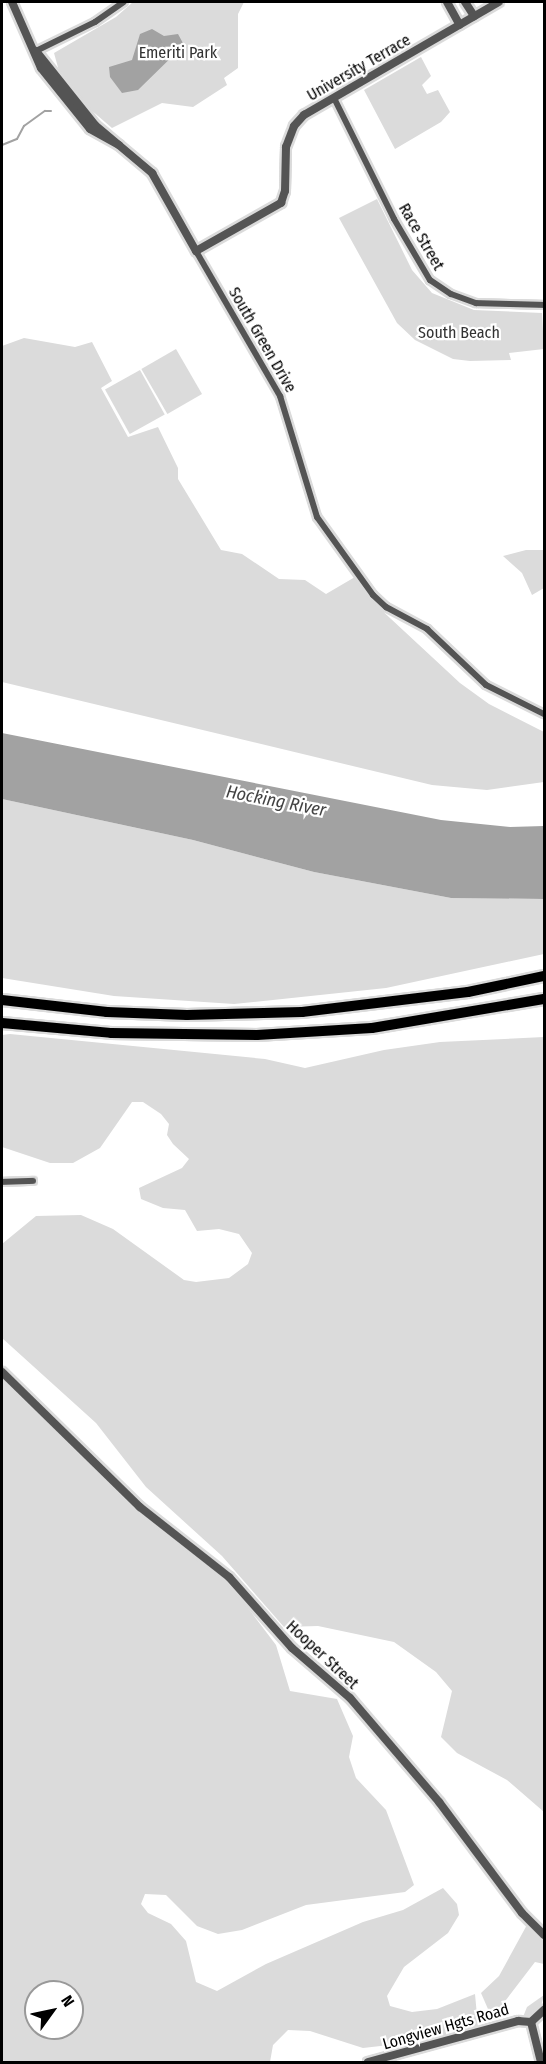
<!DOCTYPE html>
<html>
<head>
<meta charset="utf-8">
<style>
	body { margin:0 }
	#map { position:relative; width:546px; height:2064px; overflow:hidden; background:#fff; font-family:"Fira Sans Condensed",sans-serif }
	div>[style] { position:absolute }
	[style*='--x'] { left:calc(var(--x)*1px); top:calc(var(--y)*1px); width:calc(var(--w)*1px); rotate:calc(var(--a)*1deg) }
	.green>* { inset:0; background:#dbdbdb; transform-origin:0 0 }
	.water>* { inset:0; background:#a2a2a2 }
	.stream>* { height:2px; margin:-1px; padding:0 1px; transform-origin:1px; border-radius:1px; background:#a2a2a2 }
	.roads { filter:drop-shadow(2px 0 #dbdbdb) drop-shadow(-2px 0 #dbdbdb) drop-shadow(0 2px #dbdbdb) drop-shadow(0 -2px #dbdbdb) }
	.minor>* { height:6px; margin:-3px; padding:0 3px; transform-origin:3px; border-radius:3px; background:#545454 }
	.tertiary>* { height:8px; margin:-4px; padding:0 4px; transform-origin:4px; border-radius:4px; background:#545454 }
	.motorway>* { height:10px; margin:-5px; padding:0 5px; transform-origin:5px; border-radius:5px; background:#000 }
	span { translate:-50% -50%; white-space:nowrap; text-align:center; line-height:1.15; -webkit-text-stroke:4.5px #fff; paint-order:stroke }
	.park-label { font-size:16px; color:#323232 }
	.street-label { font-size:16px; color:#000 }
	.water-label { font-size:18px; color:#434343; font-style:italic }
	.frame { position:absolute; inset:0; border:3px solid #000; pointer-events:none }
	.north { position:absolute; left:24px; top:1980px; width:60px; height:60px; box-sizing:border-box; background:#fff; border:2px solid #999; border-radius:50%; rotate:57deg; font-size:16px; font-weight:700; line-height:24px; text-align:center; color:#000 }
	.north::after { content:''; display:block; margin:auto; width:21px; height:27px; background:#000; clip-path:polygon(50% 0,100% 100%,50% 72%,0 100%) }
</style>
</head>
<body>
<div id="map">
	<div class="green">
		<i style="clip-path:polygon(133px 2px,244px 2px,238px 14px,238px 68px,224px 78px,227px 85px,193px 107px,162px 103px,112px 128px,91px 110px,59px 71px,54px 53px,116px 17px)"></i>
		<i style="clip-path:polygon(421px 57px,431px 76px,422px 85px,427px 94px,438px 90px,450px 112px,441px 122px,395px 149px,364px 90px)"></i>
		<i style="clip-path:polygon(377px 199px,412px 270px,432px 293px,474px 310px,542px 313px,544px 349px,509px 353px,511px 360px,470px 361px,453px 359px,415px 340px,397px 323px,339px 218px)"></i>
		<i style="clip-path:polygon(24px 338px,75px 347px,92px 342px,112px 381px,101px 388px,128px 437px,158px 427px,178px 468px,178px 479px,221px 550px,242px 554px,279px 579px,305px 580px,326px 594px,355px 577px,376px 605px,460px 683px,489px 704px,544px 732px,544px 782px,487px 790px,432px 785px,2px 682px,2px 346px)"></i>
		<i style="left:176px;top:349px;width:52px;height:40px;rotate:60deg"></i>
		<i style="left:140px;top:370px;width:51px;height:40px;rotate:61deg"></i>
		<i style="clip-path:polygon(526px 550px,544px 550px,544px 588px,532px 595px,522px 573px,503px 556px)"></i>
		<i style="clip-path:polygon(2px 799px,193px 840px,314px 872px,451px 898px,544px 899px,544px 954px,386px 988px,234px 1004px,114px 996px,2px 978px)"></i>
		<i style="clip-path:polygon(10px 1034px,265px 1059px,305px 1068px,384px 1050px,440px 1042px,544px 1037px,544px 1812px,507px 1780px,457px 1753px,441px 1737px,452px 1691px,436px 1672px,394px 1642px,318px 1626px,284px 1627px,222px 1556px,146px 1487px,96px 1423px,2px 1338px,2px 1244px,36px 1216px,81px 1215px,113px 1229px,184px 1280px,196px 1282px,229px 1278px,248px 1264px,252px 1253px,239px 1234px,219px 1229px,197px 1231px,185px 1210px,163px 1208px,141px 1199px,139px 1188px,182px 1168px,189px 1159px,173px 1144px,167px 1135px,169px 1124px,161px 1114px,143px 1102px,132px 1102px,100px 1148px,73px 1163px,50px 1163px,2px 1147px,2px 1035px)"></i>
		<i style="clip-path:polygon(evenodd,2px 1377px,153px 1525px,229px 1583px,276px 1645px,290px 1691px,337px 1699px,353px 1736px,349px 1757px,356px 1778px,386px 1810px,414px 1885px,405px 1892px,306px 1905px,242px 1930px,218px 1934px,197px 1926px,166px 1895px,145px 1894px,141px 1904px,148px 1913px,171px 1924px,186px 1941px,196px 1982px,217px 1991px,266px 1964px,363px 1922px,403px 1910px,443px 1888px,457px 1904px,459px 1915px,448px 1933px,404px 1967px,387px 1996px,390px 2006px,412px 2012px,437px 2009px,475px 1994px,478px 2026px,433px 2040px,363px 2048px,310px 2031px,288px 2030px,273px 2045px,270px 2062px,2px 2062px,2px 1377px,36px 1992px,72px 1992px,72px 2028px,36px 2028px,36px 1992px)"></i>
		<i style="clip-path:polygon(528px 1923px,544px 1938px,544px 1964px,535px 1962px,496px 2013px,488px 2009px,481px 1993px,499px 1976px)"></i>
		<i style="clip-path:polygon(544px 1995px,540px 2010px,531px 2018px,523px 2017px,527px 2007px)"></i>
	</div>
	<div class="water">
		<i style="clip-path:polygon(152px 29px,164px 36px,178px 34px,184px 45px,138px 90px,122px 93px,110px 77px,109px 67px,132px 60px,140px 34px)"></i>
		<i style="clip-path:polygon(2px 733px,441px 820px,510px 827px,544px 826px,544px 899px,451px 898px,314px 872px,193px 840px,2px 799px)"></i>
	</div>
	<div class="stream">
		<i style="--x:2;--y:145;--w:16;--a:-22"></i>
		<i style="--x:17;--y:139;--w:15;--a:-62"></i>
		<i style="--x:24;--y:126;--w:26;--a:-36"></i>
		<i style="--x:45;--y:111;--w:6;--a:0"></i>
	</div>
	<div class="roads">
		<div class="minor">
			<i style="--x:36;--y:51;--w:66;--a:-26.2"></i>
			<i style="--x:95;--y:22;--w:35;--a:-35"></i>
			<i style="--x:334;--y:98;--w:135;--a:63.6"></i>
			<i style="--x:394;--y:219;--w:71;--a:59.5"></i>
			<i style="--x:430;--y:280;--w:25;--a:34"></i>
			<i style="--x:451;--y:294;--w:27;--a:20"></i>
			<i style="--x:476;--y:303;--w:68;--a:1.7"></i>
			<i style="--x:196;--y:251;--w:168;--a:59.9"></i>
			<i style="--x:280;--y:396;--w:127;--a:73"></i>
			<i style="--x:317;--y:517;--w:96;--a:54.3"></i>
			<i style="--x:373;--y:595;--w:18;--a:43"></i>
			<i style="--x:386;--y:607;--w:47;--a:28.2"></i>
			<i style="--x:427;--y:629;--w:81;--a:43.5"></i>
			<i style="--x:486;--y:685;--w:65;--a:26.6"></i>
			<i style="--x:2;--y:1182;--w:31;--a:-2"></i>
		</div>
		<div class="tertiary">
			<i style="--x:12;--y:2;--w:72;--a:66.3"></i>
			<i style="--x:41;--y:68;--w:78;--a:51.2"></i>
			<i style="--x:90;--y:129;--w:33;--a:29"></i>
			<i style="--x:447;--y:2;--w:26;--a:61"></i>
			<i style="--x:465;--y:2;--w:17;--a:57"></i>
			<i style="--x:36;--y:51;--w:95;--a:51.4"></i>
			<i style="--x:95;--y:125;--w:75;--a:40.1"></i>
			<i style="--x:152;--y:173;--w:90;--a:60.6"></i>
			<i style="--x:196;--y:251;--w:98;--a:-29.5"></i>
			<i style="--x:281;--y:203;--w:13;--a:-72"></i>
			<i style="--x:285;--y:191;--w:44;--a:-88.7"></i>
			<i style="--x:286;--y:147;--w:22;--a:-69"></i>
			<i style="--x:294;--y:126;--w:15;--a:-48"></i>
			<i style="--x:304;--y:115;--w:225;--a:-30.1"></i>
			<i style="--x:2;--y:1372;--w:193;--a:44.4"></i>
			<i style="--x:140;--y:1507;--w:113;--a:38.2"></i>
			<i style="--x:229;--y:1577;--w:95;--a:48.4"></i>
			<i style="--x:292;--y:1648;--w:77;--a:40.8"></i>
			<i style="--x:350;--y:1698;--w:137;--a:49.4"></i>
			<i style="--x:439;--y:1802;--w:139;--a:53.2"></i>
			<i style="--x:522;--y:1913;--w:31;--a:45"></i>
			<i style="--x:531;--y:2022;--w:41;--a:76"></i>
			<i style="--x:531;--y:2022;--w:18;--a:-43"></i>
			<i style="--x:368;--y:2062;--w:156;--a:-15.3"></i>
			<i style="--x:518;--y:2021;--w:13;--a:4"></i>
		</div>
		<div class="motorway">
			<i style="--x:2;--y:1000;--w:106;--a:6.5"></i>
			<i style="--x:107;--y:1012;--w:80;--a:2.1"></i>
			<i style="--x:187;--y:1015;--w:115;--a:-1.5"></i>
			<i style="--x:302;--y:1012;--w:167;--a:-6.9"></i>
			<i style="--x:468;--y:992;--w:78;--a:-11.9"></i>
			<i style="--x:2;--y:1023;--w:109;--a:5.2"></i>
			<i style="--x:111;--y:1033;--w:146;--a:0.8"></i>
			<i style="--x:257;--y:1035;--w:115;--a:-3.5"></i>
			<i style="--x:372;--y:1028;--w:174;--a:-9.6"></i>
		</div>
	</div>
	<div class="park-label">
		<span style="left:178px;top:53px">Emeriti Park</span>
		<span style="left:459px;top:333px">South Beach</span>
	</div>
	<div class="street-label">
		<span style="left:359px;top:68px;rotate:-30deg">University Terrace</span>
		<span style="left:421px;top:237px;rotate:60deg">Race Street</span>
		<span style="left:262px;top:340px;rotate:60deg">South Green Drive</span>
		<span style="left:322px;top:1655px;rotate:43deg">Hooper Street</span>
		<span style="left:446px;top:2027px;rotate:-16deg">Longview Hgts Road</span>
	</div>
	<div class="water-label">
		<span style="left:276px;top:801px;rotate:11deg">Hocking River</span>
	</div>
	<div class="frame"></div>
	<div class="north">N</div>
</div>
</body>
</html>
